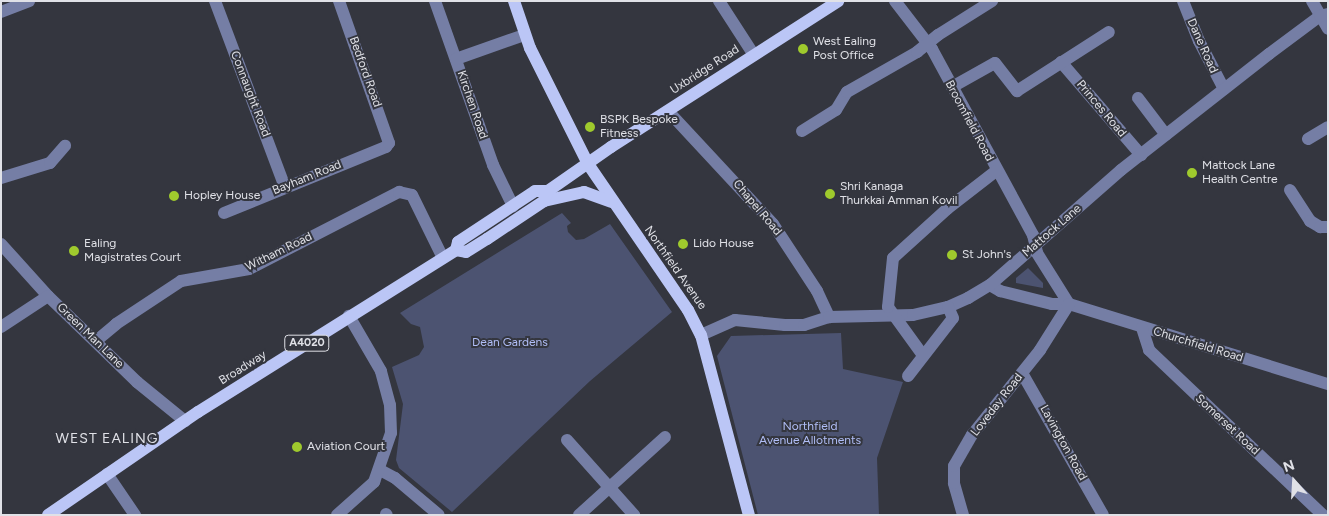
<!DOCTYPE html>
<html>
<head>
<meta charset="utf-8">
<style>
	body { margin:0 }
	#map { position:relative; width:1329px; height:516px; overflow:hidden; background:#34363f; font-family:Figtree,sans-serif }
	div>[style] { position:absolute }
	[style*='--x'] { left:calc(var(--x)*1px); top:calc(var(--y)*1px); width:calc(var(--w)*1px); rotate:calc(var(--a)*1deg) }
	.green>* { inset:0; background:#4c5371 }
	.minor>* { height:12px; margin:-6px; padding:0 6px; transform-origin:6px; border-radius:6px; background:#757ea5 }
	.major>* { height:12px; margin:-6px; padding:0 6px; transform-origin:6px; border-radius:6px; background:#bbc6f6 }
	.dots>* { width:14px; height:14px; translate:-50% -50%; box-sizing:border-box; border:2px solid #34363f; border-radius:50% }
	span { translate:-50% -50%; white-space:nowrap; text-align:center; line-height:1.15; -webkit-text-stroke:4px #34363f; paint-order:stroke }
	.shield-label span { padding:1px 4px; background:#34363f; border:1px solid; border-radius:4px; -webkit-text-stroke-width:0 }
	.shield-label { font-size:11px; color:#e0e1e7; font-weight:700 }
	.poi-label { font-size:12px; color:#e0e1e7 }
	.left { translate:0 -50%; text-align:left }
	.street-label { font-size:12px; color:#e0e1e7 }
	.park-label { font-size:12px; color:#b1bef7 }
	.neighbourhood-label { font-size:14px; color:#e0e1e7; letter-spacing:1px }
	.frame { position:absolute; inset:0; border:2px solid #e0e1e7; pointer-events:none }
	.north { position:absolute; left:1269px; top:456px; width:50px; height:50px; -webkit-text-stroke:4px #34363f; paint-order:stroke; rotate:341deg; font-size:14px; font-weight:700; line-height:20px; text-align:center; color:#e0e1e7 }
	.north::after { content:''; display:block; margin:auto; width:18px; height:22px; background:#e0e1e7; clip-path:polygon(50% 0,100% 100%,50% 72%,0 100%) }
</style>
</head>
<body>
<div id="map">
	<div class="green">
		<i style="clip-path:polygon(562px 213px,571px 223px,567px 226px,568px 232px,576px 240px,584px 239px,610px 224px,672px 312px,590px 381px,452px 512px,399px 468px,396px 460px,403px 404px,392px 367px,419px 355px,424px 347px,420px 327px,411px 324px,400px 313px)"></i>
		<i style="clip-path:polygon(1028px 268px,1043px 283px,1043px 288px,1016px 283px,1016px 278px)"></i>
		<i style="clip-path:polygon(841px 333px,843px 369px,903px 382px,877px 458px,879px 515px,758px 515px,717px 356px,731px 336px)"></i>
	</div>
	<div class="minor">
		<i style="--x:215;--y:1;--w:199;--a:69.4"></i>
		<i style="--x:435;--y:1;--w:174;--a:70.5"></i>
		<i style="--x:493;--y:165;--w:46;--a:64"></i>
		<i style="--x:719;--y:1;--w:64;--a:57.1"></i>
		<i style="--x:895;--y:1;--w:61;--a:52.4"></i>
		<i style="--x:932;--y:49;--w:212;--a:61.5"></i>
		<i style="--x:1033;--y:235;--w:18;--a:77"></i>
		<i style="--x:1037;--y:253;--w:60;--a:57.9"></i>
		<i style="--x:1183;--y:1;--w:43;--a:68.2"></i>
		<i style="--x:1199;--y:41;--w:54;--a:62.5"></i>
		<i style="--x:1312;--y:1;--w:32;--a:60"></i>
		<i style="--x:1;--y:12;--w:30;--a:-21"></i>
		<i style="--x:456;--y:59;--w:72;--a:-19.4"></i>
		<i style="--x:1061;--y:62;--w:123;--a:49.3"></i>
		<i style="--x:952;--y:87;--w:49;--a:-29.2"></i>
		<i style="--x:995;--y:63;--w:36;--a:52"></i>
		<i style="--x:1017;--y:91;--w:109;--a:-32.7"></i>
		<i style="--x:1138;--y:98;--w:46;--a:52.9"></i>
		<i style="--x:668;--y:111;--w:154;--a:47.1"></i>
		<i style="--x:773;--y:224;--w:80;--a:56.7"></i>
		<i style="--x:817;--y:291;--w:29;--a:65"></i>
		<i style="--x:802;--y:131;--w:40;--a:-32"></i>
		<i style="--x:836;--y:110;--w:21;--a:-59"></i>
		<i style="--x:847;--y:92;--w:81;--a:-29.7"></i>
		<i style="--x:917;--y:52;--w:27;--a:-39"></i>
		<i style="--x:938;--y:35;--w:64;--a:-32.2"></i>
		<i style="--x:1308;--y:139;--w:23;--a:-31"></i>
		<i style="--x:1;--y:178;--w:51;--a:-17"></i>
		<i style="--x:50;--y:163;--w:23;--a:-49"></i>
		<i style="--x:1290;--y:190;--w:37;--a:57"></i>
		<i style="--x:1310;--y:221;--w:12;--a:31"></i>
		<i style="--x:1320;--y:227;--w:8;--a:0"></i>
		<i style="--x:224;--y:213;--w:175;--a:-22.2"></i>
		<i style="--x:386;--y:147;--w:5;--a:-53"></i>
		<i style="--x:389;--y:143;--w:151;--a:-109.4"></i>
		<i style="--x:1;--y:244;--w:70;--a:47.9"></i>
		<i style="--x:48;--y:296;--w:124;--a:44"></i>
		<i style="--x:137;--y:382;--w:62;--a:39.1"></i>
		<i style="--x:990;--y:285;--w:12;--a:31"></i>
		<i style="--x:1000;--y:291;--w:54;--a:14"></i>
		<i style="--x:1052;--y:304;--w:17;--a:0"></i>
		<i style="--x:1069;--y:304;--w:271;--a:17.2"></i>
		<i style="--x:1;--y:327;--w:56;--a:-33.4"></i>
		<i style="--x:1142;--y:328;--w:23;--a:72"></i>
		<i style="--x:1149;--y:350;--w:240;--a:43.5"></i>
		<i style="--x:701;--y:335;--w:37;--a:-24"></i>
		<i style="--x:735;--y:320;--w:50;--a:5.7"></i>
		<i style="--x:785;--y:325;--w:19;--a:0"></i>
		<i style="--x:804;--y:325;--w:26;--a:-18"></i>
		<i style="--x:829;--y:317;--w:84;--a:-1.4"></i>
		<i style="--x:913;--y:315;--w:36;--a:-13"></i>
		<i style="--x:948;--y:307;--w:22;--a:-24"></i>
		<i style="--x:968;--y:298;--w:26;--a:-31"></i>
		<i style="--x:990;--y:285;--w:174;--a:-41.3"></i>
		<i style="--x:1121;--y:170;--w:188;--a:-38.1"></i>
		<i style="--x:1269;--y:54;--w:64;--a:-36.7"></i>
		<i style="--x:1320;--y:16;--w:8;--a:-14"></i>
		<i style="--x:96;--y:341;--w:26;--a:-40"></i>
		<i style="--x:116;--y:324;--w:78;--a:-33.5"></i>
		<i style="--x:181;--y:281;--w:69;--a:-10"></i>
		<i style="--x:249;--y:269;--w:169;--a:-27.2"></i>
		<i style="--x:399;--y:192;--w:13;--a:13"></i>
		<i style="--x:412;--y:195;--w:70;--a:63.8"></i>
		<i style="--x:922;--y:354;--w:58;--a:-125.9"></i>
		<i style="--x:888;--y:307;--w:49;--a:-84.2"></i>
		<i style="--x:893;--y:258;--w:73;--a:-42.2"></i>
		<i style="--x:947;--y:209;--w:62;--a:-37.8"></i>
		<i style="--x:1022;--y:373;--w:163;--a:60.3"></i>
		<i style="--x:908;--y:376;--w:73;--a:-52.2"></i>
		<i style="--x:953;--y:318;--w:12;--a:-114"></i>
		<i style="--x:567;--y:440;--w:101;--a:48.2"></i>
		<i style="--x:380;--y:470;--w:17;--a:28"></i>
		<i style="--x:395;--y:478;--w:57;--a:40.1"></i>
		<i style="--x:107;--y:474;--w:50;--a:55.7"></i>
		<i style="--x:386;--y:514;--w:1;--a:45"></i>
		<i style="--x:337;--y:515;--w:50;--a:-41.7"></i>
		<i style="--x:374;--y:482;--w:52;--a:-70.9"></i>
		<i style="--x:391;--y:433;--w:28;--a:-92"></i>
		<i style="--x:390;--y:405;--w:35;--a:-105"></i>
		<i style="--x:381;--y:371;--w:64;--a:-120.2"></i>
		<i style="--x:579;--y:515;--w:116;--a:-42.2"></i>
		<i style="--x:963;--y:515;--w:33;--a:-106"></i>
		<i style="--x:954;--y:483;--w:17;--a:-90"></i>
		<i style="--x:954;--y:466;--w:36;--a:-60"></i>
		<i style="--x:972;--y:435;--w:109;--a:-51.3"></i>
		<i style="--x:1040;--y:350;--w:54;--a:-57.8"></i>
	</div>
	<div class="major">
		<i style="--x:514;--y:1;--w:50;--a:71.2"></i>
		<i style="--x:530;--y:48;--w:130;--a:63.4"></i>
		<i style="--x:588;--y:164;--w:177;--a:55.6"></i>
		<i style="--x:688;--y:310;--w:28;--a:63"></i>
		<i style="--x:701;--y:335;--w:186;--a:75.1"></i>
		<i style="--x:544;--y:201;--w:41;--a:-12.7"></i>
		<i style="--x:584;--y:192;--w:29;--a:20"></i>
		<i style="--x:456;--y:250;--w:10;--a:11"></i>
		<i style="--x:466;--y:252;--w:25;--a:-32"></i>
		<i style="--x:487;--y:239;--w:69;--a:-33.7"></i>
		<i style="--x:544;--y:201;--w:11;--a:-68"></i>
		<i style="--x:548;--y:191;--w:77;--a:-34.9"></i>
		<i style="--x:611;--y:147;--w:270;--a:-32.7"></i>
		<i style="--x:48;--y:515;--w:182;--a:-34.5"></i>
		<i style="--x:198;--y:412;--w:305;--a:-32.1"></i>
		<i style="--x:456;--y:250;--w:8;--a:-76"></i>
		<i style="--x:458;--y:242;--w:92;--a:-33.5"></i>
		<i style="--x:535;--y:191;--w:13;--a:0"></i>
	</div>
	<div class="dots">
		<i style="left:803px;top:49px;background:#9fca2d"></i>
		<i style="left:590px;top:127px;background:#9fca2d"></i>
		<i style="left:1192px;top:173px;background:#9fca2d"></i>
		<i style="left:830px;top:194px;background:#9fca2d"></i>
		<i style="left:174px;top:196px;background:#9fca2d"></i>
		<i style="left:683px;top:244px;background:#9fca2d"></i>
		<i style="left:74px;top:251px;background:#9fca2d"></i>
		<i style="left:952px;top:255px;background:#9fca2d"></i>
		<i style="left:297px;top:447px;background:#9fca2d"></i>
	</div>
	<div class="shield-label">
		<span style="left:307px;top:343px">A4020</span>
	</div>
	<div class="poi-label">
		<span class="left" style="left:813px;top:49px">West Ealing<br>Post Office</span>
		<span class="left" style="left:600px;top:127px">BSPK Bespoke<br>Fitness</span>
		<span class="left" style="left:1202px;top:173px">Mattock Lane<br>Health Centre</span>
		<span class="left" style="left:840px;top:194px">Shri Kanaga<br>Thurkkai Amman Kovil</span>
		<span class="left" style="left:184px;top:196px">Hopley House</span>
		<span class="left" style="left:84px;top:251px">Ealing<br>Magistrates Court</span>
		<span class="left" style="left:693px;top:244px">Lido House</span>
		<span class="left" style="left:962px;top:255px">St John's</span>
		<span class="left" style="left:307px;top:447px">Aviation Court</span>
	</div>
	<div class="street-label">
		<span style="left:1202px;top:46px;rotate:66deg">Dane Road</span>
		<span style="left:705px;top:70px;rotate:-33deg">Uxbridge Road</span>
		<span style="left:365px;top:72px;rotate:70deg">Bedford Road</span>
		<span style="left:250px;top:94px;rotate:69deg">Connaught Road</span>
		<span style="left:472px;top:105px;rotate:71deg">Kirchen Road</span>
		<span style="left:1101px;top:109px;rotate:50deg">Princes Road</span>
		<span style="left:969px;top:121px;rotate:62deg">Broomfield Road</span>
		<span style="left:307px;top:178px;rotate:-22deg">Bayham Road</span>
		<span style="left:757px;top:208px;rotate:50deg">Chapel Road</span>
		<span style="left:1052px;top:231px;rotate:-41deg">Mattock Lane</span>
		<span style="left:279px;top:252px;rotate:-26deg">Witham Road</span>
		<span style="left:675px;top:268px;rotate:55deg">Northfield Avenue</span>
		<span style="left:90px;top:336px;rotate:44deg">Green Man Lane</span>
		<span style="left:1198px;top:345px;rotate:17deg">Churchfield Road</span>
		<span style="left:243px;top:368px;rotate:-32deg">Broadway</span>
		<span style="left:997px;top:405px;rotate:-52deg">Loveday Road</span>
		<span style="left:1227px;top:425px;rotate:43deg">Somerset Road</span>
		<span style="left:1063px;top:443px;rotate:61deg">Lavington Road</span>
	</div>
	<div class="park-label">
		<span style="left:510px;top:343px">Dean Gardens</span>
		<span style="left:810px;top:434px">Northfield<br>Avenue Allotments</span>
	</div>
	<div class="neighbourhood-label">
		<span style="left:107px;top:439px">WEST EALING</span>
	</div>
	<div class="frame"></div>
	<div class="north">N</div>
</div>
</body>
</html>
